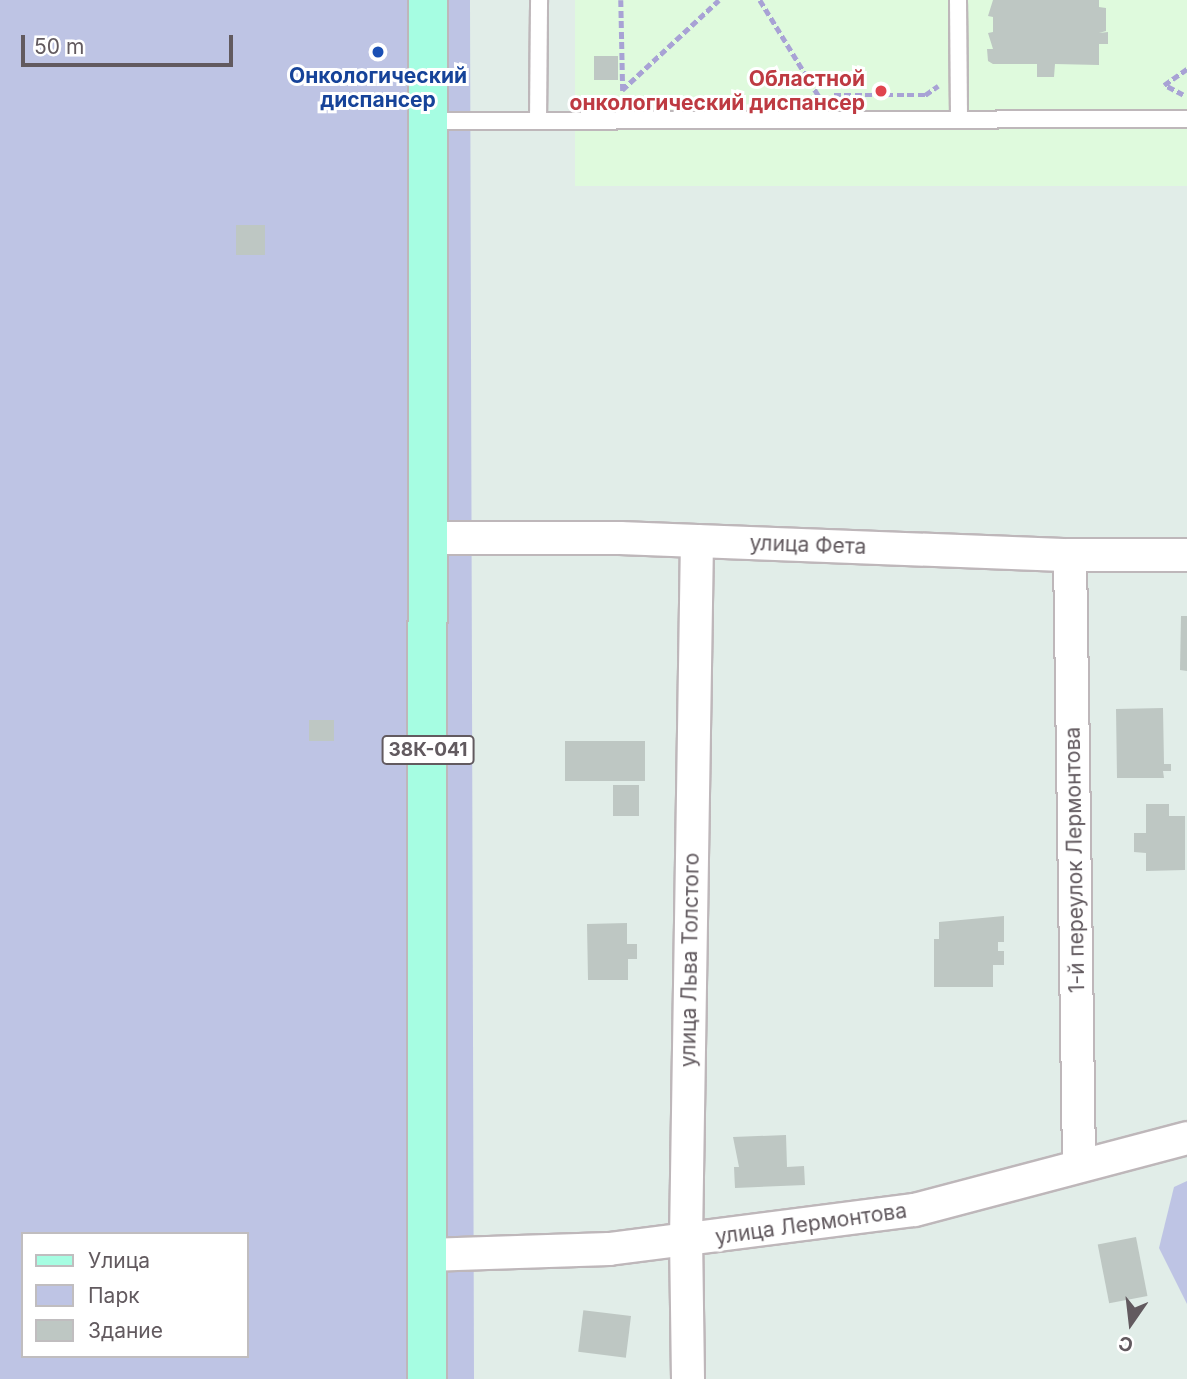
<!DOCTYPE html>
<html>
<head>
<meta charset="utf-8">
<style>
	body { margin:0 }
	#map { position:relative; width:1187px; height:1379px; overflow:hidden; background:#e1ede8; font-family:Inter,sans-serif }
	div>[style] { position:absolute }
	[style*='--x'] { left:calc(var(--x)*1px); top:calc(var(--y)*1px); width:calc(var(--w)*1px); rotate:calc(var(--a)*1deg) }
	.medical>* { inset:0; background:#dffadd; transform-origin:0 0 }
	.green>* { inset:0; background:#bec4e4 }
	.building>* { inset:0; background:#bec7c3; transform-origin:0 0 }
	.path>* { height:4.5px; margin-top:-2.25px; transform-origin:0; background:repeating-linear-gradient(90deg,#a8a2d5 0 7px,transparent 0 10.5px) }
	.roads { filter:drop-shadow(2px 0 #beb7ba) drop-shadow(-2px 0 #beb7ba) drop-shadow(0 2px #beb7ba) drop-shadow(0 -2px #beb7ba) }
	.lane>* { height:16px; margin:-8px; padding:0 8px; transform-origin:8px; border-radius:8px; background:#fff }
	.street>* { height:32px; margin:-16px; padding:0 16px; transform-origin:16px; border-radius:16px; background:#fff }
	.primary>* { height:38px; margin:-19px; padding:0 19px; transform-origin:19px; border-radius:19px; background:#a6fde2 }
	.dots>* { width:19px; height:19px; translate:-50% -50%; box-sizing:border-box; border:4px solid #fff; border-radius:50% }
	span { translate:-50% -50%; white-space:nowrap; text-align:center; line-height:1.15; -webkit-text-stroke:6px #fff; paint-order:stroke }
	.shield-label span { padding:2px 5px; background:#fff; border:2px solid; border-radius:5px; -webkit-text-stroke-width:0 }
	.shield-label { font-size:19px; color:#625a5f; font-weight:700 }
	.transit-label { font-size:21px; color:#164399; font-weight:700 }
	.health-label { font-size:21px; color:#be3a42; font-weight:700 }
	.right { translate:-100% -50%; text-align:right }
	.street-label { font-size:21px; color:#625a5f }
	.legend { position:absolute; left:21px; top:1232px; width:228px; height:126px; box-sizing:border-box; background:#fff; border:2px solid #c0bdbf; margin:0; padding:9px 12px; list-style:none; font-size:21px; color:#625a5f }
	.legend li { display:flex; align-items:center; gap:14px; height:35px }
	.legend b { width:35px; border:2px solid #c0bdbf }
	.north { position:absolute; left:1096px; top:1288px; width:70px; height:70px; -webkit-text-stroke:5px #fff; paint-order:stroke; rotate:194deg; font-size:19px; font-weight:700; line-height:28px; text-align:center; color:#625a5f }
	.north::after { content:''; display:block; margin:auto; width:24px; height:32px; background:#625a5f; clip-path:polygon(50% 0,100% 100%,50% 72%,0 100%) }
	.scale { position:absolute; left:21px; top:35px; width:212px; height:32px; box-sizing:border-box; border:4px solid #625a5f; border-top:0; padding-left:9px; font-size:21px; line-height:24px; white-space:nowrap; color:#625a5f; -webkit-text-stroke:5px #fff; paint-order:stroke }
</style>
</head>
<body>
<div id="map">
	<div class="medical">
		<i style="left:575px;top:0;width:612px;height:186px"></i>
	</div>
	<div class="green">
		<i style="clip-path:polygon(evenodd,0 0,470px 0,474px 1379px,0 1379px,0 0,23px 1234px,247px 1234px,247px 1356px,23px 1356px,23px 1234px)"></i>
		<i style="clip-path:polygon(1187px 1181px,1187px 1304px,1159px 1248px,1174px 1187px)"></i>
	</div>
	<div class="building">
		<i style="clip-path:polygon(993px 0,1099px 0,1099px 7px,1106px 8px,1106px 31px,1099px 33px,1108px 32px,1108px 44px,1099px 44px,1099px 65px,1055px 64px,1054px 77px,1037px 77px,1037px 64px,993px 64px,988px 61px,987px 49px,993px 49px,988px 33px,993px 32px,993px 17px,988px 16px)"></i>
		<i style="left:594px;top:56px;width:24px;height:24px"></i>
		<i style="left:236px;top:225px;width:29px;height:30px"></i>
		<i style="clip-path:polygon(1181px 616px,1187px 616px,1187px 671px,1180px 670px)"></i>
		<i style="clip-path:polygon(1163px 708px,1164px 764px,1171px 764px,1171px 771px,1163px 771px,1164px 778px,1117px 778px,1116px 709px)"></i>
		<i style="left:309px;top:720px;width:25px;height:21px"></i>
		<i style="left:565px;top:741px;width:80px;height:40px"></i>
		<i style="left:613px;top:785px;width:26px;height:31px"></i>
		<i style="clip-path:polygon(1146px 804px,1169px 804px,1169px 816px,1185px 816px,1185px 870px,1146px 871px,1146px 853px,1134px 852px,1134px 833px,1146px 833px)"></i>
		<i style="clip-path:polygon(1004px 916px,1004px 942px,998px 942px,998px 951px,1004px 951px,1004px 965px,993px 965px,993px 987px,934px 987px,934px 939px,939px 939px,939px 922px)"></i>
		<i style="clip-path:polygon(627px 923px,627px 944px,637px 944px,637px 959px,628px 959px,628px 980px,588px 980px,587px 924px)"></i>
		<i style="clip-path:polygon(786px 1135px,787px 1167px,804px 1166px,805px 1185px,735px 1188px,734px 1167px,739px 1167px,733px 1137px)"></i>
		<i style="left:1136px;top:1237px;width:60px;height:39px;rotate:79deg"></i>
		<i style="left:631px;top:1316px;width:42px;height:48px;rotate:97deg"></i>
	</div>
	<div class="path">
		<i style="--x:621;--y:0;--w:97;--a:88.8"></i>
		<i style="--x:760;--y:0;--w:115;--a:58.5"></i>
		<i style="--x:622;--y:90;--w:132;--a:-42.9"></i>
		<i style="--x:834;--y:95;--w:91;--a:0"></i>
		<i style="--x:925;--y:95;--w:16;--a:-35"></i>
		<i style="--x:1183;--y:95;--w:21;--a:-152"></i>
		<i style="--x:1164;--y:85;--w:28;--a:-35"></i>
	</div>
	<div class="roads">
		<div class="lane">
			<i style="--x:958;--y:0;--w:120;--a:89.5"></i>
			<i style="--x:428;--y:121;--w:759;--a:-0.15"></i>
			<i style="--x:538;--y:121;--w:121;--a:-89.5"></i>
		</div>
		<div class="street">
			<i style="--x:428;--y:538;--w:192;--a:0"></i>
			<i style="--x:620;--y:538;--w:450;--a:2.2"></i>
			<i style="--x:1070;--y:555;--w:117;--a:0"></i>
			<i style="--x:1070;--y:555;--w:610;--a:89.15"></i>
			<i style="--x:427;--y:1255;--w:182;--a:-1.9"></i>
			<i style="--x:609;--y:1249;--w:308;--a:-7.3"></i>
			<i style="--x:915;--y:1210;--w:281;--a:-14.8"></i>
			<i style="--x:688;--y:1379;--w:139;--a:-90.8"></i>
			<i style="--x:686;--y:1240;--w:699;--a:-89.1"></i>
		</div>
		<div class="primary">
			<i style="--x:427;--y:1379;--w:1379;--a:-89.96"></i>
		</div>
	</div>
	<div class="dots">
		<i style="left:378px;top:52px;background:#1a4fb4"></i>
		<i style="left:881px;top:91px;background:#e0444e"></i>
	</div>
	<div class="shield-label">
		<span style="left:428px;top:750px">38К-041</span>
	</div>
	<div class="transit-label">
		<span style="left:378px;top:88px">Онкологический<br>диспансер</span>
	</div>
	<div class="health-label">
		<span class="right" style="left:865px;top:91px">Областной<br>онкологический диспансер</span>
	</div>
	<div class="street-label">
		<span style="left:808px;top:545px;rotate:2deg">улица Фета</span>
		<span style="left:1075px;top:860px;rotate:-91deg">1-й переулок Лермонтова</span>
		<span style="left:690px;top:960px;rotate:-89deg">улица Льва Толстого</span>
		<span style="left:811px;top:1224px;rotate:-8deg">улица Лермонтова</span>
	</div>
	<ul class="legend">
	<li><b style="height:9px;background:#a6fde2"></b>Улица</li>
	<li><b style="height:19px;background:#bec4e4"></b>Парк</li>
	<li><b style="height:19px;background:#bec7c3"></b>Здание</li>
	</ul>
	<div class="north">С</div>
	<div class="scale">50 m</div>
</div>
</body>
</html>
